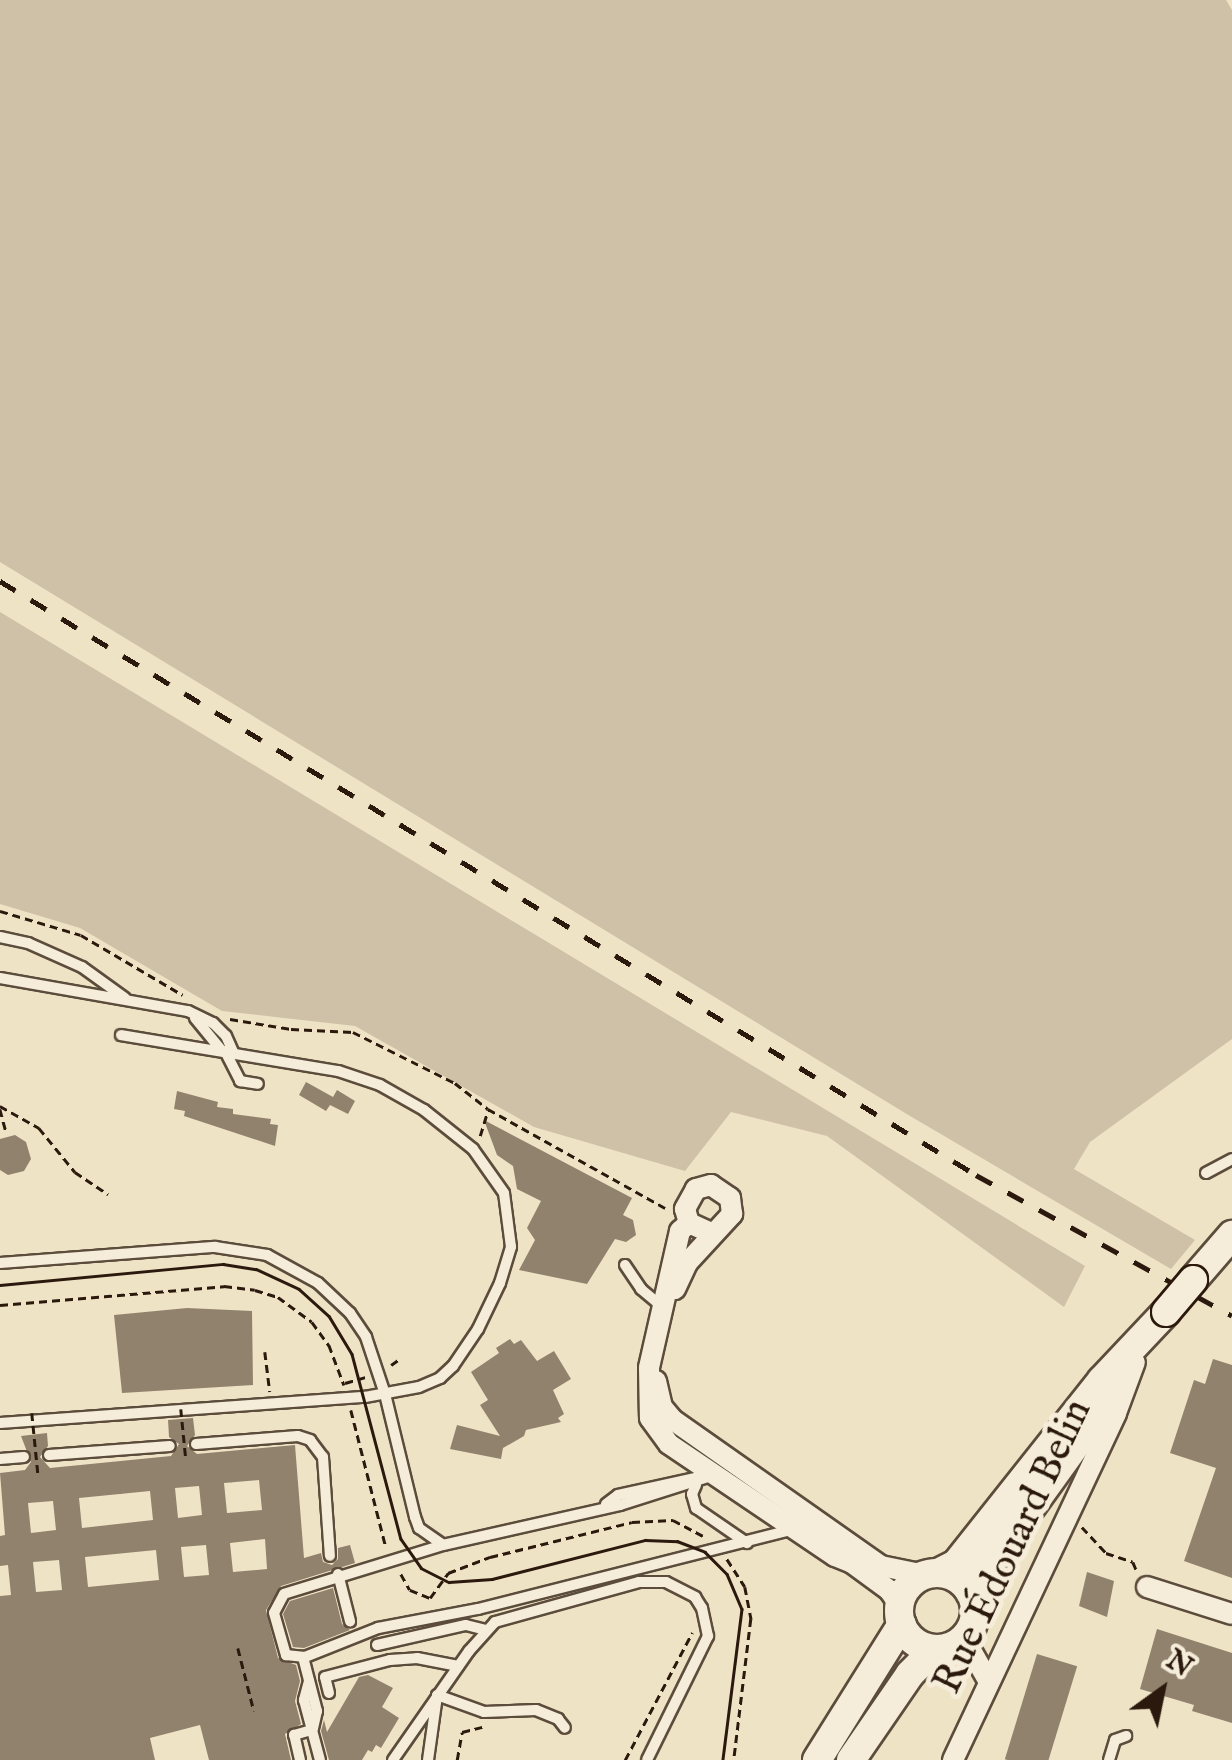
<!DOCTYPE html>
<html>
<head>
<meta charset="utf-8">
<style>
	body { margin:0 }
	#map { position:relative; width:1232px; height:1760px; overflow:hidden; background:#efe3c6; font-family:"IM FELL English",serif }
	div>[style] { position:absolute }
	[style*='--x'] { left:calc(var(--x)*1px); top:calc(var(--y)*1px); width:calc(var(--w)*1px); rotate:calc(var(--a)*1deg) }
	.green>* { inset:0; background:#cec1a7 }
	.building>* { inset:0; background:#91826d; transform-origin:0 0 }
	.path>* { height:2.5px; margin-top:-1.25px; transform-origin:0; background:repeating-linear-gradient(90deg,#2b190d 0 8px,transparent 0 13px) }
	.roads { filter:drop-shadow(2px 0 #5c4c3b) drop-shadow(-2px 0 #5c4c3b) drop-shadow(0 2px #5c4c3b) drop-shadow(0 -2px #5c4c3b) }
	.lane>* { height:10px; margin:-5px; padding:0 5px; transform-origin:5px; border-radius:5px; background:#f5edda }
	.street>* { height:20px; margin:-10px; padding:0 10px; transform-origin:10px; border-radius:10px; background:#f5edda }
	.secondary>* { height:28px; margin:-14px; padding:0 14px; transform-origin:14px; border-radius:14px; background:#f5edda }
	.secondary>.ring { margin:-14px; padding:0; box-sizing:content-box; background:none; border:28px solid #f5edda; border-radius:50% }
	.tram>* { height:2.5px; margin:-1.25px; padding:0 1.25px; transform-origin:1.25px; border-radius:1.25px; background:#2b190d }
	.rail>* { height:5px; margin-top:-2.5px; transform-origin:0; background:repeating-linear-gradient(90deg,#2b190d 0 18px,transparent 0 36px) }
	.path-bridge>* { height:2.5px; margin-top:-1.25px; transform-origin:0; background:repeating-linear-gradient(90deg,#2b190d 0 8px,transparent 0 13px) }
	.bridges { filter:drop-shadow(2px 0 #2b190d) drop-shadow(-2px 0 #2b190d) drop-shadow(0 2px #2b190d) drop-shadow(0 -2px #2b190d) }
	.secondary-bridge>* { height:28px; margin:-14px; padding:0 14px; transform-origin:14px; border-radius:14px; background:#f5edda }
	span { translate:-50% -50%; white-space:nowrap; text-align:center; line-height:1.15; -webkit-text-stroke:10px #f5edda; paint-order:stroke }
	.street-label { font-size:40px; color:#2b190d }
	.north { position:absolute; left:1112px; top:1640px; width:100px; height:100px; -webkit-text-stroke:8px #f5edda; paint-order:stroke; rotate:33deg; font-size:28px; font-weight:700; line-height:40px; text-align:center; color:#2b190d }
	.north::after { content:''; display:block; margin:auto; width:35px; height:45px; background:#2b190d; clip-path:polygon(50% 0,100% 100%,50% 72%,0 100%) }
</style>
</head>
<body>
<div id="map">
	<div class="green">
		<i style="clip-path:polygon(0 0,1226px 0,1232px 10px,1232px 1039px,1090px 1142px,1074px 1169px,1195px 1240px,1171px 1269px,910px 1116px,0 562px)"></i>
		<i style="clip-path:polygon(0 612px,1085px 1266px,1064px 1307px,827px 1136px,731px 1112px,685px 1171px,534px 1127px,355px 1026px,222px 1011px,80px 928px,0 904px)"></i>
	</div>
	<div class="building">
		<i style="clip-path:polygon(306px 1082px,333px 1097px,337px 1090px,355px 1101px,348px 1114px,330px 1105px,326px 1111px,299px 1095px)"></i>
		<i style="clip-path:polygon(177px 1091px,218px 1102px,217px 1107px,233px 1109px,233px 1114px,271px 1119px,270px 1124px,278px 1125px,275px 1146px,184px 1116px,185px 1111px,174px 1109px)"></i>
		<i style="clip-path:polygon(484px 1120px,632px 1198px,623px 1215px,633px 1220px,636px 1235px,626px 1242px,615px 1239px,587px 1284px,519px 1270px,535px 1240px,527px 1228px,541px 1201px,517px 1189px,513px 1166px,497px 1155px)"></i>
		<i style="clip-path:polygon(15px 1135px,26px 1142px,31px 1159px,24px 1171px,8px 1175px,0 1170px,0 1139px)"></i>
		<i style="clip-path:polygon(187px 1308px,252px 1311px,253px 1385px,122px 1393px,114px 1315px)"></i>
		<i style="clip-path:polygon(510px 1339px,514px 1344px,521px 1340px,537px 1361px,554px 1351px,571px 1379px,553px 1390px,564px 1414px,558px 1418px,561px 1422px,526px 1430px,524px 1436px,503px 1448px,501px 1459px,450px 1449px,457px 1425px,500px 1436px,480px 1405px,488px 1400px,471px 1372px,499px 1353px,496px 1348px)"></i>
		<i style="clip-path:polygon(1213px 1359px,1232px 1365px,1232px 1578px,1184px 1561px,1216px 1468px,1170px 1453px,1194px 1380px,1205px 1384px)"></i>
		<i style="clip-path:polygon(evenodd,193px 1418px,195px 1435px,187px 1446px,197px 1454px,295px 1445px,304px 1558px,321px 1553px,323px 1562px,332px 1565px,338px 1559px,338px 1548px,350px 1545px,355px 1563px,281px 1586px,266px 1610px,278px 1658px,296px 1665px,300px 1681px,295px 1701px,301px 1724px,285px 1734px,291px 1760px,209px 1760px,200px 1725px,150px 1738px,155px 1760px,0 1760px,0 1596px,11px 1595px,8px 1565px,0 1566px,0 1536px,5px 1535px,0 1473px,25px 1470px,31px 1462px,21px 1436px,47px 1433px,48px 1446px,40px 1457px,50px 1468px,171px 1456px,179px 1444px,169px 1437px,168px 1420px,193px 1418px,259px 1480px,262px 1510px,227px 1513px,224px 1483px,259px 1480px,193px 1418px,199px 1486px,202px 1515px,178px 1518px,175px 1488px,199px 1486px,193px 1418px,150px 1491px,153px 1520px,82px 1528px,79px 1498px,150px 1491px,193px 1418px,53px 1501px,56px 1530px,31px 1533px,28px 1503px,53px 1501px,193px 1418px,265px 1539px,267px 1569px,233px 1572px,230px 1543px,265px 1539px,193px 1418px,206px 1545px,209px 1575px,184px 1577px,181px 1547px,206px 1545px,193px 1418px,156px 1550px,159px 1580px,88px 1587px,85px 1557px,156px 1550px,193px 1418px,59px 1560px,62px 1590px,36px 1592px,33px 1562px,59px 1560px)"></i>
		<i style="clip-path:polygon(1087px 1572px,1114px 1581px,1107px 1617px,1079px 1606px)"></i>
		<i style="clip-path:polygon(333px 1588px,342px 1624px,350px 1630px,304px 1648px,293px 1647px,283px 1614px,290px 1601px)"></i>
		<i style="clip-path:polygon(1157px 1629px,1232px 1653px,1232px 1723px,1192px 1711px,1194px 1705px,1140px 1689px)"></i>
		<i style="left:1037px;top:1654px;width:42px;height:110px;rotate:17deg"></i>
		<i style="clip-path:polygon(368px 1675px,393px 1688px,382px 1707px,399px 1718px,381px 1748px,376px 1745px,372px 1752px,368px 1750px,362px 1760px,329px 1760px,321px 1731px,324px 1720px,327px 1732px,359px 1677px)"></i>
	</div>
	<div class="path">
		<i style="--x:0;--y:911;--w:84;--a:16.5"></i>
		<i style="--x:81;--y:935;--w:118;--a:30.5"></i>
		<i style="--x:230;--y:1019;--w:62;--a:9.3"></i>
		<i style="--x:291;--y:1029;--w:62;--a:2.8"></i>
		<i style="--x:353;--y:1032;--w:114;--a:26.6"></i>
		<i style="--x:455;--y:1083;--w:42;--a:38.2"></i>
		<i style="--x:488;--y:1109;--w:203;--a:29.2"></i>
		<i style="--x:0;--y:1106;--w:45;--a:29.4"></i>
		<i style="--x:39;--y:1128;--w:57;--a:50.7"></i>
		<i style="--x:75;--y:1172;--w:40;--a:34"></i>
		<i style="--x:0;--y:1109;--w:24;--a:75"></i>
		<i style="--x:480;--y:1136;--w:27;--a:-73"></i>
		<i style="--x:0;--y:1305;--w:225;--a:-4.8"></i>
		<i style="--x:224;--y:1286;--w:31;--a:7"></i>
		<i style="--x:255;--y:1290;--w:24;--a:17"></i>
		<i style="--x:278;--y:1297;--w:42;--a:36.3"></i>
		<i style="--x:312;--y:1322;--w:29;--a:54"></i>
		<i style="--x:329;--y:1345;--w:43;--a:69.4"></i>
		<i style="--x:265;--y:1352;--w:40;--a:82.9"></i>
		<i style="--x:391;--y:1365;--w:12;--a:-35"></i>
		<i style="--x:345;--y:1383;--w:22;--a:-16"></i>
		<i style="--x:351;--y:1410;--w:141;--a:75.7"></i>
		<i style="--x:1082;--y:1527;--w:35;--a:47"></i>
		<i style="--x:1106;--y:1553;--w:28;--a:18"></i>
		<i style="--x:1133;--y:1562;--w:8;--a:67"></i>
		<i style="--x:727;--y:1559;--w:33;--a:57"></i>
		<i style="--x:745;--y:1587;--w:33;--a:79"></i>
		<i style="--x:751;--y:1619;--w:142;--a:96.9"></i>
		<i style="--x:401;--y:1574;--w:18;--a:61"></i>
		<i style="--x:410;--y:1590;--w:22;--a:22"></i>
		<i style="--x:430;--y:1598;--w:31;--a:-54"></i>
		<i style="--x:448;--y:1573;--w:45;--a:-20.9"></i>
		<i style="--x:490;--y:1557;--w:146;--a:-13.8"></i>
		<i style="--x:632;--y:1522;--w:41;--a:-2.8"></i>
		<i style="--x:673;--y:1520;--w:34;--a:28"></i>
		<i style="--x:238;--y:1648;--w:65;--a:75.7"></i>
		<i style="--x:457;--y:1760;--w:28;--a:-80"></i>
		<i style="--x:462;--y:1732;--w:21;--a:-14"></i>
		<i style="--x:625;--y:1760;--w:144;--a:-62.2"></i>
	</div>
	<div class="roads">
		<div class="lane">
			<i style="--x:0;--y:937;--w:29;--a:12"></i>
			<i style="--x:28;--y:943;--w:59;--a:24"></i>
			<i style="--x:82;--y:967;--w:53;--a:35.8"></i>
			<i style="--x:0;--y:978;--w:191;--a:10"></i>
			<i style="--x:188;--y:1011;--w:28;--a:26"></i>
			<i style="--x:213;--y:1023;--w:18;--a:45"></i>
			<i style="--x:226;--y:1036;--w:17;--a:66"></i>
			<i style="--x:195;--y:1018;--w:43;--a:50.7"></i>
			<i style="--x:225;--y:1051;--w:34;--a:63"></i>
			<i style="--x:240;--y:1081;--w:18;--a:9"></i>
			<i style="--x:1206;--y:1173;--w:30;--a:-28"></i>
			<i style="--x:0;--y:1263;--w:216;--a:-4.3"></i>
			<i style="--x:215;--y:1247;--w:53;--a:8.7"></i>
			<i style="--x:267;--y:1255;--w:58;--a:28.8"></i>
			<i style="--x:318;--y:1283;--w:44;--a:43.2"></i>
			<i style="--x:350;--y:1313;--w:29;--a:56"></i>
			<i style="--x:366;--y:1337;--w:60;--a:71.6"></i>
			<i style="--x:385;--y:1394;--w:127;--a:76.3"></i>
			<i style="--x:415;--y:1517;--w:12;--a:70"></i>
			<i style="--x:419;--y:1528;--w:29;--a:35"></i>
			<i style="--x:443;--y:1545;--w:181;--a:-12.7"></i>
			<i style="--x:620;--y:1505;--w:99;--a:-17.7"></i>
			<i style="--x:625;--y:1265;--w:29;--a:56"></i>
			<i style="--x:641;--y:1289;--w:30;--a:40"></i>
			<i style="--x:0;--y:1423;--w:366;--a:-4.1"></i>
			<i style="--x:365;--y:1397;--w:55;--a:-10.5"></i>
			<i style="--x:419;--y:1387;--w:23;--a:-23"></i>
			<i style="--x:440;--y:1378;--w:18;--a:-43"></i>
			<i style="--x:453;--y:1366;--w:45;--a:-56"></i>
			<i style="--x:478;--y:1329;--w:51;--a:-64.4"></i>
			<i style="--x:500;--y:1283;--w:38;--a:-73"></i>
			<i style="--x:511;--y:1247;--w:54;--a:-97.4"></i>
			<i style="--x:504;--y:1193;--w:54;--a:-125.2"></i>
			<i style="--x:473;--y:1149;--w:63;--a:-141.5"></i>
			<i style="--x:424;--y:1110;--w:51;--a:-150.4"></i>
			<i style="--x:380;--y:1085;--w:44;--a:-161.6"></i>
			<i style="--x:338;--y:1071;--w:220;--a:-170.6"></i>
			<i style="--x:196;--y:1444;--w:102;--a:-4.5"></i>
			<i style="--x:298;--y:1436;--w:13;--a:18"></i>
			<i style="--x:310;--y:1440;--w:21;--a:53"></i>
			<i style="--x:323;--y:1457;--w:99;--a:86"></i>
			<i style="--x:49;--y:1455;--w:121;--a:-4.3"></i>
			<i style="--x:0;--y:1459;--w:24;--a:-5"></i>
			<i style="--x:696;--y:1485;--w:10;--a:114"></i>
			<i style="--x:692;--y:1494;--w:15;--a:74"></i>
			<i style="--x:696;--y:1508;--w:62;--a:34.5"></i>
			<i style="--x:606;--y:1504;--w:15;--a:-37"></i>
			<i style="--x:618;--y:1495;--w:92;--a:-12.5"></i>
			<i style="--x:443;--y:1545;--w:166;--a:162.9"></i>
			<i style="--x:284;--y:1594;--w:21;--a:118"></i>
			<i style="--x:274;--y:1613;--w:44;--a:74.1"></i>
			<i style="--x:286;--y:1655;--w:19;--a:6"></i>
			<i style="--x:305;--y:1657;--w:79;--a:-21.7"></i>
			<i style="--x:378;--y:1628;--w:102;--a:-10.8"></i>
			<i style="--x:478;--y:1609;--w:327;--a:-14.2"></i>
			<i style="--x:338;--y:1574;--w:49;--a:75.7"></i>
			<i style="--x:377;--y:1645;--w:91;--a:-12.7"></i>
			<i style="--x:466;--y:1625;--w:21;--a:14"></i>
			<i style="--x:303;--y:1657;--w:56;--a:75.5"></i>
			<i style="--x:317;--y:1711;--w:18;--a:103"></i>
			<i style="--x:309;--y:1681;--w:20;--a:105"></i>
			<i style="--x:304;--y:1700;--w:62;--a:75.1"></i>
			<i style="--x:329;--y:1693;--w:16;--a:-104"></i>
			<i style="--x:325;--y:1677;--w:67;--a:-14.7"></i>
			<i style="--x:390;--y:1660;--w:27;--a:-4"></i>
			<i style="--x:417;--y:1658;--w:42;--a:11"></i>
			<i style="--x:437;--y:1695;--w:50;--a:19.9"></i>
			<i style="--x:484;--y:1712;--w:52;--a:-2.2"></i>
			<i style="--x:536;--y:1710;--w:24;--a:22"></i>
			<i style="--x:558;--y:1719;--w:11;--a:52"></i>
			<i style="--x:300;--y:1760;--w:26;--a:-103"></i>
			<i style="--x:294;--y:1735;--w:19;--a:-16"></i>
			<i style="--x:393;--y:1760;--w:133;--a:-55.1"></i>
			<i style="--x:469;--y:1651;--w:39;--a:-48"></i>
			<i style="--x:495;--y:1622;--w:149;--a:-15.5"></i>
			<i style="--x:639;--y:1582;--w:27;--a:0"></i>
			<i style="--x:666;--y:1582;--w:33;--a:27"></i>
			<i style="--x:695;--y:1597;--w:13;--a:58"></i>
			<i style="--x:702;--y:1608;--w:29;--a:78"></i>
			<i style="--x:708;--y:1636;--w:138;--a:116.2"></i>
			<i style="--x:428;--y:1760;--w:65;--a:-82"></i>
			<i style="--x:1109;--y:1760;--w:21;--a:-73"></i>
			<i style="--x:1115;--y:1740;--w:12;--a:-20"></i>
		</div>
		<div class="street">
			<i style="--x:689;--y:1223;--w:12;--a:138"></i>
			<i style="--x:680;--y:1231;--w:140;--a:102.8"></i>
			<i style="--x:649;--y:1368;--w:50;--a:88.9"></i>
			<i style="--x:650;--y:1418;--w:32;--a:54"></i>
			<i style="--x:669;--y:1444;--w:200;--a:34"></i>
			<i style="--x:835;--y:1556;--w:18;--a:22"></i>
			<i style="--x:852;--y:1563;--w:46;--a:36.1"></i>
			<i style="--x:889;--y:1590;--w:19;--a:55"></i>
			<i style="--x:675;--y:1289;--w:29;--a:-65"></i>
			<i style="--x:687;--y:1263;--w:67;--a:-47.4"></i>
			<i style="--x:732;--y:1214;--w:16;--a:-97"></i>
			<i style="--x:730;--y:1198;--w:23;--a:-146"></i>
			<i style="--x:711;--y:1185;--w:16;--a:165"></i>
			<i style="--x:696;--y:1189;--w:23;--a:119"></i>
			<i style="--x:685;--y:1209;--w:15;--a:74"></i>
			<i style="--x:689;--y:1223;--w:24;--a:24"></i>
			<i style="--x:656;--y:1381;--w:27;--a:77"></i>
			<i style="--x:662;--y:1407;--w:17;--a:50"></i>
			<i style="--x:673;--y:1420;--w:254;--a:35.1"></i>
			<i style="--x:881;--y:1566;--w:45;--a:11.6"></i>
			<i style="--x:1147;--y:1587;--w:89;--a:17.6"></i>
			<i style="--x:964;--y:1638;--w:51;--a:60.4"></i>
			<i style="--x:953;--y:1760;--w:383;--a:-64.8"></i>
			<i style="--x:1116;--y:1413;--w:54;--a:-69.6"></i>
		</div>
		<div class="secondary">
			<i style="--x:1193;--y:1280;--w:60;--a:-49.1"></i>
			<i style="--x:938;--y:1573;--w:20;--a:-27"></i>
			<i style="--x:956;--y:1564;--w:235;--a:-51.6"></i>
			<i style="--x:1102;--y:1380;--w:93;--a:-46.7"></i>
			<i class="ring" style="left:899px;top:1573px;width:48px;height:48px"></i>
			<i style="--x:970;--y:1592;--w:255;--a:-54.3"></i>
			<i style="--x:817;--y:1760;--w:160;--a:-58"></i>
			<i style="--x:851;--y:1760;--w:104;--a:-55.5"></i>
			<i style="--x:910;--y:1674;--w:35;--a:-45"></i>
		</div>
	</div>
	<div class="tram">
		<i style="--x:0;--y:1285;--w:224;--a:-5.4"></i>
		<i style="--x:223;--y:1264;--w:33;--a:9"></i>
		<i style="--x:256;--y:1269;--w:47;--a:24.9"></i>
		<i style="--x:299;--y:1289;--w:40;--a:42"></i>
		<i style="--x:329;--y:1316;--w:44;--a:58.8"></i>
		<i style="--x:352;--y:1354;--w:191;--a:75.2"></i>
		<i style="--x:401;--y:1539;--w:35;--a:55"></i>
		<i style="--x:421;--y:1568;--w:31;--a:27"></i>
		<i style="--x:449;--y:1582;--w:43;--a:-4"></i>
		<i style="--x:492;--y:1579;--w:158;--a:-14.3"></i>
		<i style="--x:645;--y:1540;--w:32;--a:2"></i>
		<i style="--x:677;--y:1541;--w:30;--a:21"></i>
		<i style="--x:705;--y:1552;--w:31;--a:45"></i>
		<i style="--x:727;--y:1574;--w:38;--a:67"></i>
		<i style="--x:742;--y:1609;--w:152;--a:97.2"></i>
	</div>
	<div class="rail">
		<i style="--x:0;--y:581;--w:1143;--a:31.32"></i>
		<i style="--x:976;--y:1175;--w:292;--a:28.8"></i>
	</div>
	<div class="path-bridge">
		<i style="--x:181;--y:1409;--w:50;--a:84.3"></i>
		<i style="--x:32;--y:1413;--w:60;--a:84.3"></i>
	</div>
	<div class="bridges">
		<div class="secondary-bridge">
			<i style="--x:1166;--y:1312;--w:42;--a:-49.8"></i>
		</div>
	</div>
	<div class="street-label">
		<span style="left:1014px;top:1547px;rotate:-65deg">Rue Édouard Belin</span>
	</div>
	<div class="north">N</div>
</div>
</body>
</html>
